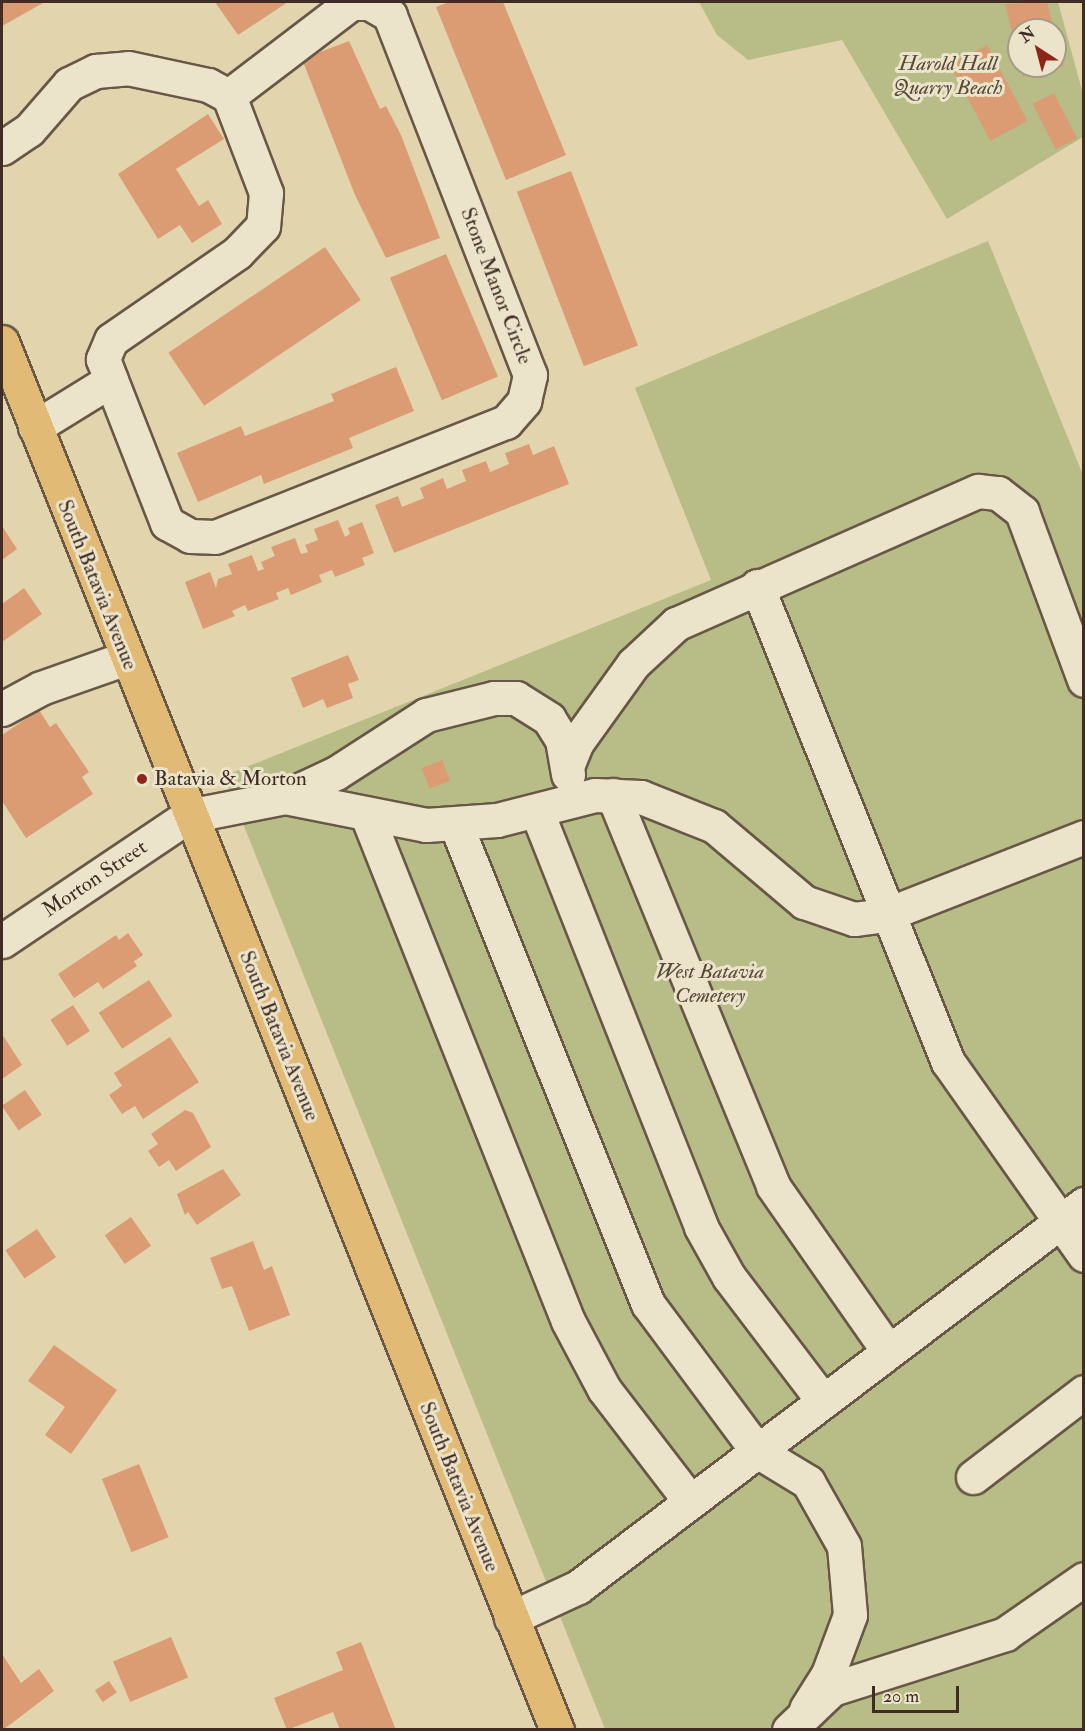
<!DOCTYPE html>
<html>
<head>
<meta charset="utf-8">
<style>
	body { margin:0 }
	#map { position:relative; width:1085px; height:1731px; overflow:hidden; background:#e2d5ad; font-family:"IM FELL Double Pica",serif }
	div>[style] { position:absolute }
	[style*='--x'] { left:calc(var(--x)*1px); top:calc(var(--y)*1px); width:calc(var(--w)*1px); rotate:calc(var(--a)*1deg) }
	.green>* { inset:0; background:#b8bc86 }
	.building>* { inset:0; background:#dc9c73; transform-origin:0 0 }
	.roads { filter:drop-shadow(2px 0 #685747) drop-shadow(-2px 0 #685747) drop-shadow(0 2px #685747) drop-shadow(0 -2px #685747) }
	.minor>* { height:33px; margin:-16.5px; padding:0 16.5px; transform-origin:16.5px; border-radius:16.5px; background:#ece4ca }
	.major>* { height:33px; margin:-16.5px; padding:0 16.5px; transform-origin:16.5px; border-radius:16.5px; background:#e1ba76 }
	.dots>* { width:16px; height:16px; translate:-50% -50%; box-sizing:border-box; border:3px solid #ece4ca; border-radius:50% }
	span { translate:-50% -50%; white-space:nowrap; text-align:center; line-height:1.15; -webkit-text-stroke:6px #ece4ca; paint-order:stroke }
	.park-label { font-size:21px; color:#574a38; font-style:italic }
	.street-label { font-size:21px; color:#3f2d25 }
	.poi-label { font-size:21px; color:#3f2d25 }
	.left { translate:0 -50%; text-align:left }
	.frame { position:absolute; inset:0; border:3px solid #3f2d25; pointer-events:none }
	.north { position:absolute; left:1007px; top:18px; width:60px; height:60px; box-sizing:border-box; background:#ece4ca; border:2px solid #a79b88; border-radius:50%; rotate:324deg; font-size:16px; font-weight:700; line-height:24px; text-align:center; color:#3f2d25 }
	.north::after { content:''; display:block; margin:auto; width:21px; height:27px; background:#8f2418; clip-path:polygon(50% 0,100% 100%,50% 72%,0 100%) }
	.scale { position:absolute; left:872px; top:1686px; width:87px; height:27px; box-sizing:border-box; border:3px solid #3f2d25; border-top:0; padding-left:8px; font-size:18px; line-height:21px; white-space:nowrap; color:#3f2d25; -webkit-text-stroke:4px #ece4ca; paint-order:stroke }
</style>
</head>
<body>
<div id="map">
	<div class="green">
		<i style="clip-path:polygon(evenodd,699px 2px,1058px 2px,1083px 94px,1083px 137px,947px 219px,842px 40px,748px 60px,717px 35px,699px 2px,1019px 30px,1055px 30px,1055px 66px,1019px 66px,1019px 30px)"></i>
		<i style="clip-path:polygon(988px 241px,1083px 475px,1083px 1729px,605px 1729px,224px 776px,711px 580px,635px 388px)"></i>
	</div>
	<div class="building">
		<i style="clip-path:polygon(2px 2px,45px 2px,2px 26px)"></i>
		<i style="clip-path:polygon(215px 2px,288px 2px,238px 35px)"></i>
		<i style="clip-path:polygon(449px 2px,503px 2px,566px 155px,506px 180px,436px 7px)"></i>
		<i style="clip-path:polygon(1047px 2px,1054px 30px,1019px 30px,1018px 56px,1005px 4px)"></i>
		<i style="clip-path:polygon(1056px 35px,1064px 66px,1023px 77px,1021px 66px,1055px 66px)"></i>
		<i style="clip-path:polygon(349px 41px,380px 109px,386px 106px,401px 135px,440px 238px,386px 258px,355px 195px,302px 59px)"></i>
		<i style="left:987px;top:45px;width:86px;height:42px;rotate:62deg"></i>
		<i style="left:1054px;top:93px;width:51px;height:24px;rotate:63deg"></i>
		<i style="clip-path:polygon(208px 114px,224px 139px,176px 169px,199px 206px,208px 200px,222px 224px,192px 243px,180px 225px,158px 239px,118px 174px)"></i>
		<i style="left:571px;top:171px;width:187px;height:58px;rotate:69deg"></i>
		<i style="left:325px;top:247px;width:64px;height:189px;rotate:56deg"></i>
		<i style="left:446px;top:254px;width:133px;height:61px;rotate:67deg"></i>
		<i style="clip-path:polygon(396px 367px,414px 411px,349px 438px,353px 448px,264px 484px,261px 475px,198px 502px,177px 453px,241px 426px,245px 436px,334px 401px,331px 394px)"></i>
		<i style="clip-path:polygon(529px 444px,533px 455px,554px 446px,569px 484px,394px 553px,375px 505px,398px 496px,402px 507px,424px 498px,420px 488px,443px 478px,447px 489px,466px 481px,462px 470px,486px 461px,490px 472px,509px 464px,505px 453px)"></i>
		<i style="clip-path:polygon(338px 520px,345px 537px,350px 534px,348px 528px,362px 522px,374px 553px,362px 558px,365px 565px,335px 577px,332px 570px,319px 575px,322px 582px,291px 595px,288px 588px,276px 593px,279px 599px,248px 611px,245px 605px,232px 611px,235px 616px,203px 629px,185px 582px,210px 572px,216px 588px,218px 579px,232px 574px,228px 564px,252px 555px,258px 571px,264px 569px,261px 562px,275px 556px,271px 547px,295px 538px,301px 554px,308px 552px,305px 545px,318px 540px,314px 529px)"></i>
		<i style="clip-path:polygon(2px 526px,17px 549px,2px 560px)"></i>
		<i style="clip-path:polygon(24px 588px,42px 614px,2px 642px,2px 604px)"></i>
		<i style="clip-path:polygon(348px 655px,359px 680px,348px 684px,353px 698px,327px 708px,323px 699px,303px 708px,291px 678px)"></i>
		<i style="clip-path:polygon(39px 710px,50px 727px,56px 723px,89px 772px,82px 777px,93px 794px,26px 838px,2px 801px,2px 735px)"></i>
		<i style="left:442px;top:760px;width:22px;height:22px;rotate:68deg"></i>
		<i style="clip-path:polygon(128px 933px,143px 955px,134px 961px,137px 966px,103px 989px,98px 982px,74px 998px,58px 974px,116px 935px,119px 940px)"></i>
		<i style="left:149px;top:980px;width:43px;height:60px;rotate:57deg"></i>
		<i style="left:73px;top:1005px;width:31px;height:27px;rotate:57deg"></i>
		<i style="clip-path:polygon(2px 1034px,22px 1065px,2px 1079px)"></i>
		<i style="clip-path:polygon(170px 1037px,199px 1082px,143px 1119px,135px 1106px,122px 1114px,109px 1095px,122px 1086px,114px 1073px)"></i>
		<i style="left:25px;top:1090px;width:30px;height:28px;rotate:56deg"></i>
		<i style="clip-path:polygon(185px 1110px,193px 1113px,211px 1147px,176px 1171px,169px 1160px,159px 1167px,148px 1151px,158px 1144px,151px 1134px)"></i>
		<i style="clip-path:polygon(223px 1169px,241px 1195px,197px 1225px,188px 1212px,185px 1215px,177px 1194px)"></i>
		<i style="left:131px;top:1217px;width:35px;height:32px;rotate:55deg"></i>
		<i style="left:37px;top:1229px;width:34px;height:38px;rotate:56deg"></i>
		<i style="clip-path:polygon(253px 1241px,264px 1270px,272px 1266px,290px 1315px,249px 1331px,232px 1286px,222px 1289px,210px 1258px)"></i>
		<i style="clip-path:polygon(54px 1345px,117px 1390px,71px 1454px,45px 1435px,65px 1407px,28px 1381px)"></i>
		<i style="left:139px;top:1464px;width:79px;height:40px;rotate:68deg"></i>
		<i style="left:171px;top:1637px;width:44px;height:63px;rotate:67deg"></i>
		<i style="clip-path:polygon(361px 1642px,396px 1730px,340px 1730px,333px 1712px,287px 1730px,274px 1698px,343px 1670px,336px 1652px)"></i>
		<i style="clip-path:polygon(2px 1654px,21px 1683px,39px 1669px,54px 1691px,3px 1730px)"></i>
		<i style="left:109px;top:1681px;width:14px;height:17px;rotate:56deg"></i>
	</div>
	<div class="roads">
		<div class="minor">
			<i style="--x:2;--y:148;--w:32;--a:-34"></i>
			<i style="--x:29;--y:130;--w:61;--a:-49"></i>
			<i style="--x:69;--y:84;--w:30;--a:-26"></i>
			<i style="--x:96;--y:71;--w:32;--a:-5"></i>
			<i style="--x:128;--y:68;--w:82;--a:12"></i>
			<i style="--x:208;--y:85;--w:24;--a:28"></i>
			<i style="--x:35;--y:427;--w:89;--a:-31.7"></i>
			<i style="--x:111;--y:380;--w:154;--a:68.6"></i>
			<i style="--x:167;--y:523;--w:26;--a:29"></i>
			<i style="--x:190;--y:536;--w:25;--a:2"></i>
			<i style="--x:215;--y:537;--w:313;--a:-21.6"></i>
			<i style="--x:506;--y:422;--w:28;--a:-49"></i>
			<i style="--x:524;--y:401;--w:27;--a:-77"></i>
			<i style="--x:530;--y:375;--w:386;--a:-111.3"></i>
			<i style="--x:390;--y:15;--w:24;--a:-150"></i>
			<i style="--x:369;--y:3;--w:18;--a:180"></i>
			<i style="--x:351;--y:3;--w:153;--a:142.7"></i>
			<i style="--x:229;--y:96;--w:104;--a:69.1"></i>
			<i style="--x:266;--y:193;--w:33;--a:95"></i>
			<i style="--x:263;--y:226;--w:37;--a:134"></i>
			<i style="--x:237;--y:253;--w:153;--a:145.4"></i>
			<i style="--x:111;--y:340;--w:21;--a:113"></i>
			<i style="--x:103;--y:359;--w:22;--a:69"></i>
			<i style="--x:757;--y:586;--w:513;--a:68.14"></i>
			<i style="--x:948;--y:1062;--w:236;--a:54.8"></i>
			<i style="--x:2;--y:709;--w:44;--a:-28.3"></i>
			<i style="--x:41;--y:688;--w:90;--a:-19.4"></i>
			<i style="--x:568;--y:764;--w:24;--a:-68"></i>
			<i style="--x:577;--y:742;--w:96;--a:-54.3"></i>
			<i style="--x:633;--y:664;--w:59;--a:-42.9"></i>
			<i style="--x:676;--y:624;--w:330;--a:-23.8"></i>
			<i style="--x:978;--y:491;--w:20;--a:6"></i>
			<i style="--x:998;--y:493;--w:31;--a:38"></i>
			<i style="--x:1022;--y:512;--w:179;--a:69.7"></i>
			<i style="--x:613;--y:795;--w:422;--a:67.7"></i>
			<i style="--x:773;--y:1186;--w:201;--a:55.1"></i>
			<i style="--x:285;--y:797;--w:56;--a:-25.2"></i>
			<i style="--x:336;--y:773;--w:107;--a:-32.8"></i>
			<i style="--x:426;--y:715;--w:70;--a:-14"></i>
			<i style="--x:494;--y:698;--w:22;--a:0"></i>
			<i style="--x:516;--y:698;--w:39;--a:32"></i>
			<i style="--x:549;--y:719;--w:25;--a:58"></i>
			<i style="--x:562;--y:740;--w:35;--a:80"></i>
			<i style="--x:537;--y:812;--w:446;--a:68.4"></i>
			<i style="--x:701;--y:1227;--w:57;--a:60.8"></i>
			<i style="--x:729;--y:1277;--w:156;--a:52.8"></i>
			<i style="--x:368;--y:818;--w:541;--a:68.32"></i>
			<i style="--x:568;--y:1321;--w:77;--a:62.1"></i>
			<i style="--x:604;--y:1389;--w:141;--a:52.5"></i>
			<i style="--x:456;--y:825;--w:516;--a:68.16"></i>
			<i style="--x:648;--y:1304;--w:183;--a:53.4"></i>
			<i style="--x:757;--y:1451;--w:60;--a:31.3"></i>
			<i style="--x:808;--y:1482;--w:73;--a:60.6"></i>
			<i style="--x:844;--y:1546;--w:69;--a:85"></i>
			<i style="--x:850;--y:1615;--w:63;--a:110.4"></i>
			<i style="--x:828;--y:1674;--w:41;--a:122.2"></i>
			<i style="--x:2;--y:941;--w:224;--a:-33.9"></i>
			<i style="--x:188;--y:816;--w:99;--a:-11.1"></i>
			<i style="--x:285;--y:797;--w:144;--a:11.2"></i>
			<i style="--x:426;--y:825;--w:71;--a:-4"></i>
			<i style="--x:497;--y:820;--w:101;--a:-14.3"></i>
			<i style="--x:595;--y:795;--w:46;--a:2.5"></i>
			<i style="--x:641;--y:797;--w:79;--a:21.7"></i>
			<i style="--x:714;--y:826;--w:118;--a:40.2"></i>
			<i style="--x:804;--y:902;--w:53;--a:18.8"></i>
			<i style="--x:854;--y:919;--w:31;--a:-7"></i>
			<i style="--x:885;--y:915;--w:214;--a:-21.4"></i>
			<i style="--x:973;--y:1477;--w:140;--a:-37.4"></i>
			<i style="--x:511;--y:1618;--w:74;--a:-24.8"></i>
			<i style="--x:578;--y:1587;--w:635;--a:-37.12"></i>
			<i style="--x:789;--y:1730;--w:59;--a:-43.6"></i>
			<i style="--x:832;--y:1689;--w:182;--a:-17.6"></i>
			<i style="--x:1005;--y:1634;--w:96;--a:-34.8"></i>
		</div>
		<div class="major">
			<i style="--x:2;--y:342;--w:1495;--a:68.21"></i>
		</div>
	</div>
	<div class="dots">
		<i style="left:142px;top:779px;background:#8f2418"></i>
	</div>
	<div class="park-label">
		<span style="left:948px;top:76px">Harold Hall<br>Quarry Beach</span>
		<span style="left:710px;top:984px">West Batavia<br>Cemetery</span>
	</div>
	<div class="street-label">
		<span style="left:496px;top:286px;rotate:69deg">Stone Manor Circle</span>
		<span style="left:97px;top:585px;rotate:68deg">South Batavia Avenue</span>
		<span style="left:95px;top:879px;rotate:-34deg">Morton Street</span>
		<span style="left:279px;top:1036px;rotate:68deg">South Batavia Avenue</span>
		<span style="left:459px;top:1487px;rotate:68deg">South Batavia Avenue</span>
	</div>
	<div class="poi-label">
		<span class="left" style="left:154px;top:779px">Batavia &amp; Morton</span>
	</div>
	<div class="frame"></div>
	<div class="north">N</div>
	<div class="scale">20 m</div>
</div>
</body>
</html>
